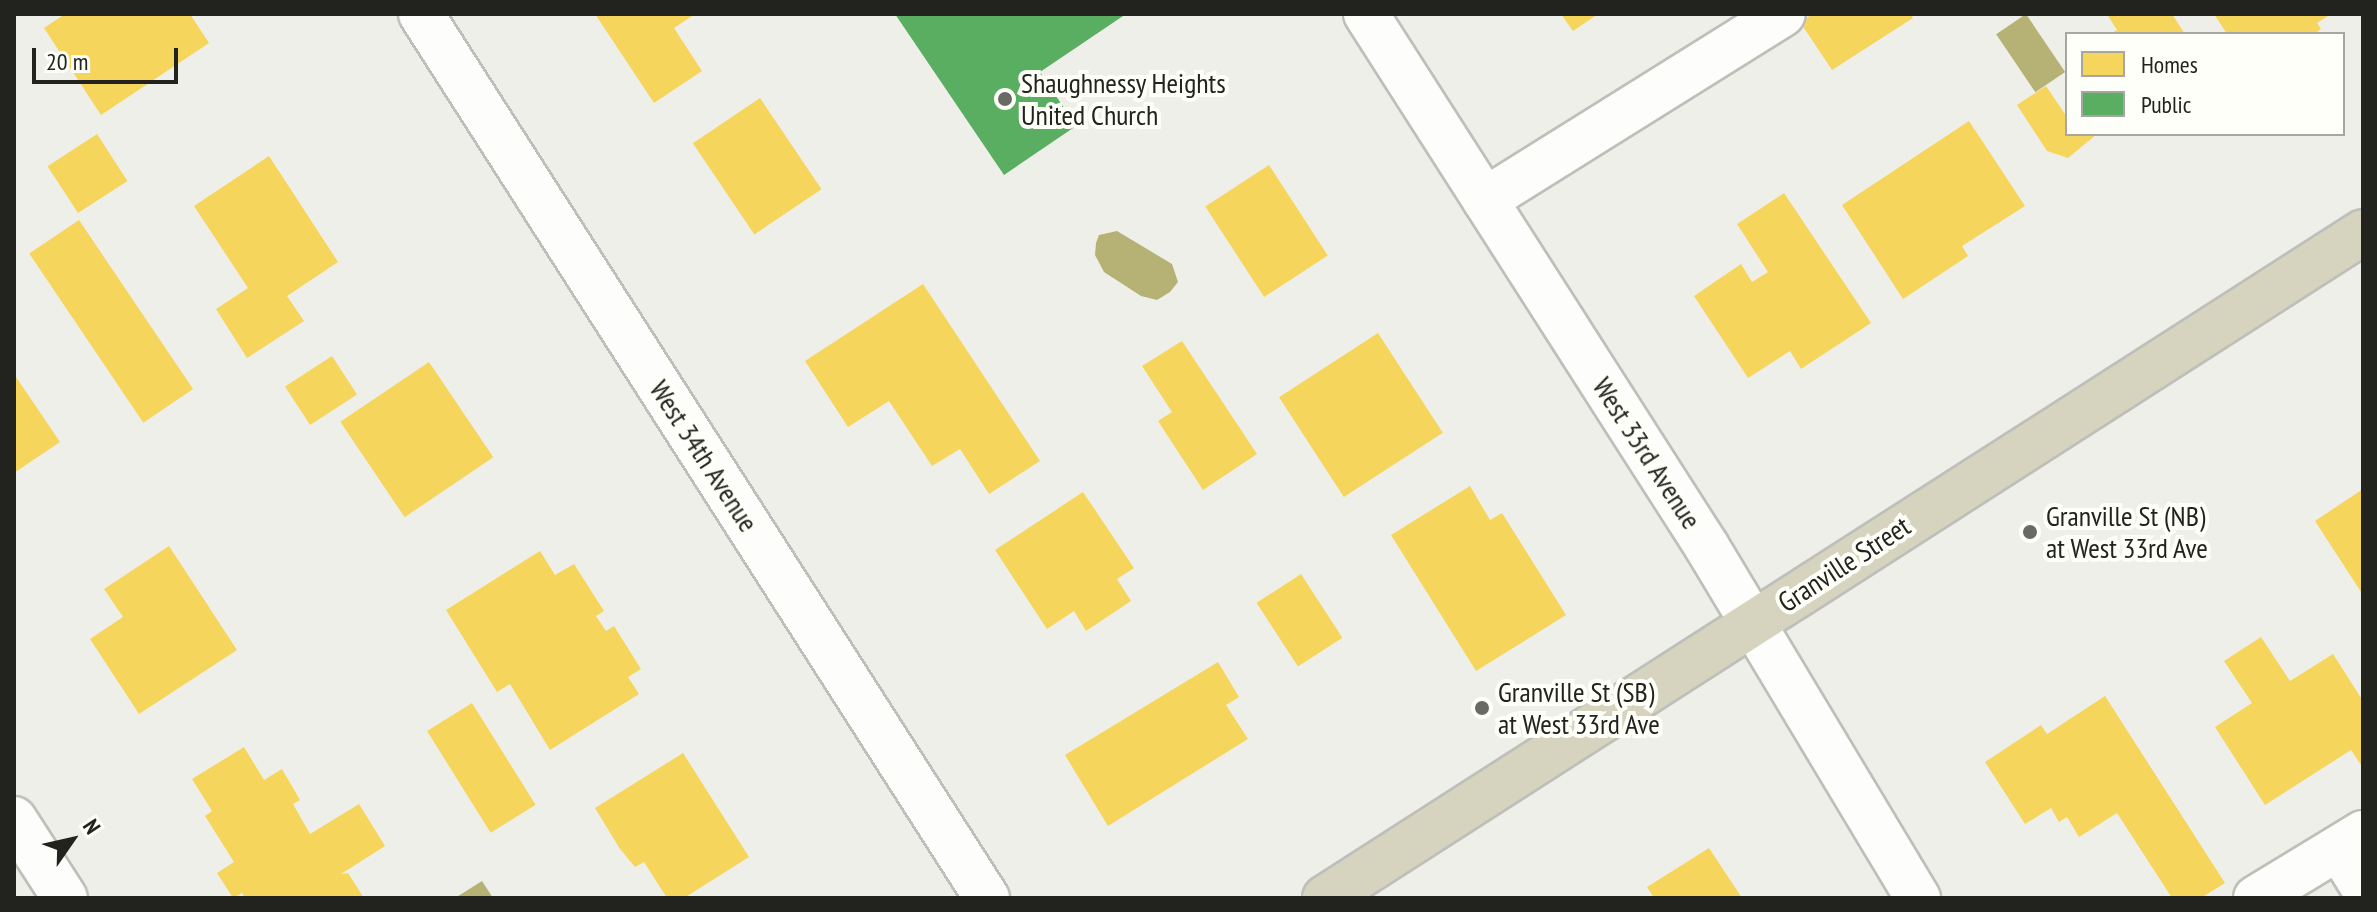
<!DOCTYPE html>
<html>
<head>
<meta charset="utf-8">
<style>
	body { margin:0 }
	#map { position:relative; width:2377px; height:912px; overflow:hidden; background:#efefea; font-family:"PT Sans Narrow",sans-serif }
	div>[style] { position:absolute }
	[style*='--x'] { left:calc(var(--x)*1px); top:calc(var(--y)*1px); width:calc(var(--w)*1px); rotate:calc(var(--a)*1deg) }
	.water>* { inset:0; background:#b6b174; transform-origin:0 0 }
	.homes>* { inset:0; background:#f6d55c; transform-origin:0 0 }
	.public>* { inset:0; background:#5aae61 }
	.roads { filter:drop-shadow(2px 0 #bfbfba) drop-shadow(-2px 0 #bfbfba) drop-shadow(0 2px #bfbfba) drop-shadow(0 -2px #bfbfba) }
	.minor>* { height:44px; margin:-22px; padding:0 22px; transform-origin:22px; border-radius:22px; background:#fdfdfc }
	.highway>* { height:44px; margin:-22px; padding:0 22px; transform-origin:22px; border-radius:22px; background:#d6d4bf }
	.dots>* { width:22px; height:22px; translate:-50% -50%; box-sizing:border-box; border:4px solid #fffffa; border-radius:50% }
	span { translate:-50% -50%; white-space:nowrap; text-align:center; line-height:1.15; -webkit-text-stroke:8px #fffffa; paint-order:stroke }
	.poi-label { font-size:28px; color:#22221e }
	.left { translate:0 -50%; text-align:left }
	.street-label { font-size:28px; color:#22221e }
	.frame { position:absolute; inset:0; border:16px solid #22221e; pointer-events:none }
	.legend { position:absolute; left:2065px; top:32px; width:280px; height:104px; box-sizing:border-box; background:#fffffa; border:2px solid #a7a7a2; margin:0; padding:10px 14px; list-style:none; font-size:24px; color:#22221e }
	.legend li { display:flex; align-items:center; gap:16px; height:40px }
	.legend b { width:40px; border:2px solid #a7a7a2 }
	.north { position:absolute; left:32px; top:800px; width:80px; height:80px; -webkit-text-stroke:6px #fffffa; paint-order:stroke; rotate:56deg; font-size:22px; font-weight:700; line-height:32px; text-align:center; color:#22221e }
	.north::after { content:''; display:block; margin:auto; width:28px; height:36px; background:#22221e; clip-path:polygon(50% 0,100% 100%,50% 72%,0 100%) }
	.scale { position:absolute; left:32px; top:48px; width:146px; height:36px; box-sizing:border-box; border:4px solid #22221e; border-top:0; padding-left:10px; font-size:24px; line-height:28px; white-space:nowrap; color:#22221e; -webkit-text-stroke:6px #fffffa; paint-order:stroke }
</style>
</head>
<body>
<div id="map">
	<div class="water">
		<i style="left:2026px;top:14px;width:70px;height:36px;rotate:56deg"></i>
		<i style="clip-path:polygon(1117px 231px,1172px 264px,1178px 282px,1170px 292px,1157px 300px,1141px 296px,1104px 272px,1095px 255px,1096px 243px,1099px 235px)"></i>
		<i style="clip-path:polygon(482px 881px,493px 898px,455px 898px)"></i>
	</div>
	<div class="homes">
		<i style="clip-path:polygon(65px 14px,190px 14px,209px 43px,101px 115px,44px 28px)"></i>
		<i style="clip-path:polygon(595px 14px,695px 14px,674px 28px,702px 71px,654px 103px)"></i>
		<i style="clip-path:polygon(1561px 14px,1598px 14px,1573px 31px)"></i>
		<i style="clip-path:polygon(1813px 14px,1911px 14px,1913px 18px,1832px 70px,1800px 22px)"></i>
		<i style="clip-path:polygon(2107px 14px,2172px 14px,2185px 34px,2110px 34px,2117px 30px)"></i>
		<i style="clip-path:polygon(2214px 14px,2331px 14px,2317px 23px,2321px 29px,2314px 34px,2227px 34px)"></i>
		<i style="clip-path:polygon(2046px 86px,2067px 117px,2067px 134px,2097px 134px,2068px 158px,2047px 151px,2017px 105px)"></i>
		<i style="left:760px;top:98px;width:110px;height:81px;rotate:56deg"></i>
		<i style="clip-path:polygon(1969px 121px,2025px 206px,1962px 246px,1968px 256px,1903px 299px,1842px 205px)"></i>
		<i style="left:97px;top:134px;width:56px;height:59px;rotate:57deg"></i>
		<i style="clip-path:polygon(269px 156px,338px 262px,287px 296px,304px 321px,247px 358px,216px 309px,248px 288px,194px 206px)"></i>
		<i style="left:1269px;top:165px;width:108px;height:76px;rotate:57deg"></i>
		<i style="clip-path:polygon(1784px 193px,1871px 323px,1801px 369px,1790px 351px,1748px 378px,1694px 296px,1741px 264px,1752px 282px,1768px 272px,1737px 224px)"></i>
		<i style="left:79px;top:220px;width:204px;height:60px;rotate:56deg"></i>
		<i style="clip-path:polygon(923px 284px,1040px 461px,989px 494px,960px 449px,932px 466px,889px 401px,848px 427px,805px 361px)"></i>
		<i style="left:1378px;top:333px;width:119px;height:118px;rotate:57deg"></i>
		<i style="clip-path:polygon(1182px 341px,1257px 454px,1203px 490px,1158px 421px,1172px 412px,1142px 366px)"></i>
		<i style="left:332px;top:356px;width:46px;height:56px;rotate:57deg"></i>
		<i style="left:429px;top:362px;width:115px;height:107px;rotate:56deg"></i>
		<i style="clip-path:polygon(14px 374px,60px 442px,14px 473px)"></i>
		<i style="clip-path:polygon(1470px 486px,1490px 520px,1502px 513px,1566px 615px,1476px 671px,1391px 535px)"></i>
		<i style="clip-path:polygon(2363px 489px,2363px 595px,2315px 521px)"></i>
		<i style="clip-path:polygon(1083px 492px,1134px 568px,1117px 579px,1131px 601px,1086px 631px,1074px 611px,1047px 629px,995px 550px)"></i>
		<i style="clip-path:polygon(169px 546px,237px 650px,139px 714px,90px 639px,123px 617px,104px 589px)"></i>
		<i style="clip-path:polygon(540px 551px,555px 575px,574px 564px,604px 611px,596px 616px,606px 631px,614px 626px,641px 669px,628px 677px,639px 694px,550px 750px,510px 684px,497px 692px,446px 610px)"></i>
		<i style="left:1301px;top:574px;width:76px;height:53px;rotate:57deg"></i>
		<i style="clip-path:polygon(2261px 637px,2290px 681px,2333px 654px,2363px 701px,2363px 768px,2351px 750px,2265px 805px,2215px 727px,2252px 703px,2224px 661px)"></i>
		<i style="clip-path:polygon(1218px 662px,1239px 697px,1226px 705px,1248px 739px,1108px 826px,1065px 755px)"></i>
		<i style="clip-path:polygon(2105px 696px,2225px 883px,2201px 898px,2172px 898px,2117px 813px,2079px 837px,2067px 817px,2059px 822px,2051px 808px,2025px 824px,1985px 762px,2041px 725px,2047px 734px)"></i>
		<i style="left:472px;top:703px;width:120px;height:53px;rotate:58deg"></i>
		<i style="clip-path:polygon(244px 747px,264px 780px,282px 769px,300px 800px,293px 804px,310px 834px,359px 804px,385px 846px,341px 874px,348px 873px,364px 898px,245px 898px,242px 893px,233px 898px,217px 873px,234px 862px,205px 816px,212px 811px,192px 779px)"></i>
		<i style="clip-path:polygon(683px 753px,749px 857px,684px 898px,667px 898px,644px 862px,635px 867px,620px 849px,595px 808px)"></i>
		<i style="clip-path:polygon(1709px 848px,1742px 898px,1654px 898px,1647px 887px)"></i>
	</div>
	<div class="public">
		<i style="clip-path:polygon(895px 14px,1126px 14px,1040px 72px,1076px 126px,1004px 175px)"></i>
	</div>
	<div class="roads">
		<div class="minor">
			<i style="--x:421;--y:14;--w:1050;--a:57.37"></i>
			<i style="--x:1366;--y:14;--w:633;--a:57.39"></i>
			<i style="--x:1707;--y:547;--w:410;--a:59"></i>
			<i style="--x:1485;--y:200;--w:351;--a:-32"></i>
			<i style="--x:14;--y:819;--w:94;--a:57.2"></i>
			<i style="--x:2339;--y:848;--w:46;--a:58.4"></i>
			<i style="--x:2256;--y:898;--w:125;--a:-31.3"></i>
		</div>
		<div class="highway">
			<i style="--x:1325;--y:898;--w:1233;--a:-32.68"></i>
		</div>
	</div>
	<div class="dots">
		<i style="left:1005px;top:99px;background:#6a6a65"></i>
		<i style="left:2030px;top:532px;background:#6a6a65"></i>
		<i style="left:1482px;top:708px;background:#6a6a65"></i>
	</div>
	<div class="poi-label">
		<span class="left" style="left:1021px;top:99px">Shaughnessy Heights<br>United Church</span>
		<span class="left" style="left:2046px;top:532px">Granville St (NB)<br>at West 33rd Ave</span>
		<span class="left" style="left:1498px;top:708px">Granville St (SB)<br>at West 33rd Ave</span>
	</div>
	<div class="street-label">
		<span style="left:1647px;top:453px;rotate:57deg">West 33rd Avenue</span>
		<span style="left:704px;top:456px;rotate:57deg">West 34th Avenue</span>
		<span style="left:1844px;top:564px;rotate:-33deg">Granville Street</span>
	</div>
	<div class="frame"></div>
	<ul class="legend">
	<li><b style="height:22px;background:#f6d55c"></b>Homes</li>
	<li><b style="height:22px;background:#5aae61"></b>Public</li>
	</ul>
	<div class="north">N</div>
	<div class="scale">20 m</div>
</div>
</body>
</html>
